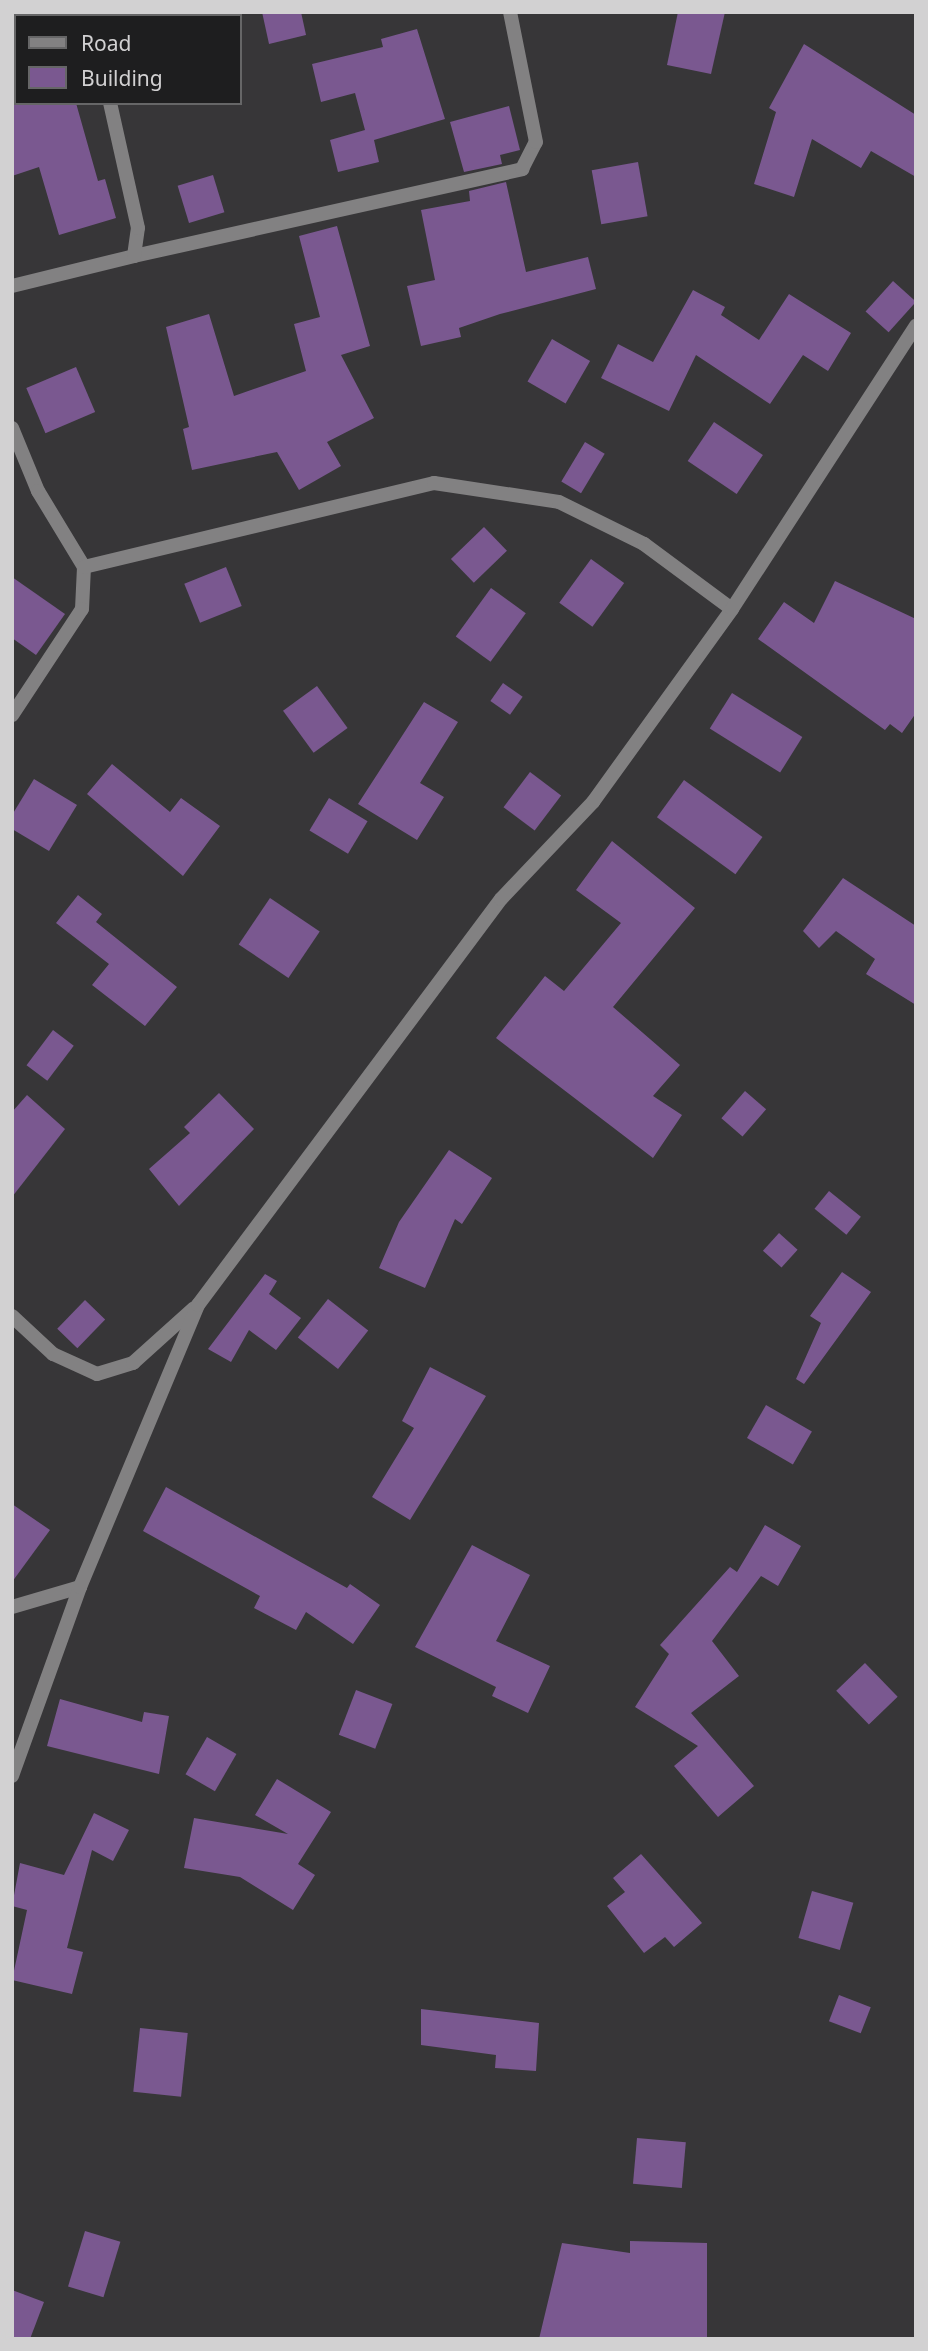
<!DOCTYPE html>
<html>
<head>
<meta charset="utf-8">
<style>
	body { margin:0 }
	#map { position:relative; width:928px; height:2351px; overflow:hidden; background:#373638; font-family:"Noto Sans",sans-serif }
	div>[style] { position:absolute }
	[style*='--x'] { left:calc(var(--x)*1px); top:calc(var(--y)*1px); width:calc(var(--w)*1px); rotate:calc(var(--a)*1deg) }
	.building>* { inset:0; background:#7a5890; transform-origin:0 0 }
	.street>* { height:14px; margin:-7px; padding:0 7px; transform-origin:7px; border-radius:7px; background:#828182 }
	span { translate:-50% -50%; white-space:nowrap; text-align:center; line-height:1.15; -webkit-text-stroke:7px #1e1e1f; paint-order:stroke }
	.frame { position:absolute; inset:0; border:14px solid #d2d1d2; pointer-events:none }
	.legend { position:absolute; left:14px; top:14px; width:228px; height:91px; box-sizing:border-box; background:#1e1e1f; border:2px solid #666667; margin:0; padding:9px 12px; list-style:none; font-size:21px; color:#d2d1d2 }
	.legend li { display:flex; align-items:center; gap:14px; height:35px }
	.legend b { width:35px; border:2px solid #666667 }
</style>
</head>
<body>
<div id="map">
	<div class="building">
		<i style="clip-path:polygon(262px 12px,301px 12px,306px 35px,269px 44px)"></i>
		<i style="clip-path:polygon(678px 12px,725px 12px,711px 74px,667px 65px)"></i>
		<i style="clip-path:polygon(417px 29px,445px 119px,374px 140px,379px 162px,338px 172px,330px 140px,365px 130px,355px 93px,321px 102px,312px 64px,383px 47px,381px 39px)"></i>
		<i style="clip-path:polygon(804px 44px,916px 115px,916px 177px,871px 151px,861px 168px,812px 139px,794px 197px,754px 184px,776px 112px,769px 108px)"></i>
		<i style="clip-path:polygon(12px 103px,76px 103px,98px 181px,105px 179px,116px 218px,59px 235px,39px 167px,12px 176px)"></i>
		<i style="clip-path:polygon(509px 106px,520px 150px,500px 155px,502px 164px,464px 172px,450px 122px)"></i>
		<i style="left:638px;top:162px;width:55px;height:47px;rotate:80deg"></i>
		<i style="left:213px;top:175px;width:39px;height:37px;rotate:73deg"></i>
		<i style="clip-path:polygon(506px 182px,526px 272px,588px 257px,596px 289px,500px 314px,459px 328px,461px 337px,421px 346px,407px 286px,435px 280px,421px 210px,470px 201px,469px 191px)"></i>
		<i style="clip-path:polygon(337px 226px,370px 346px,341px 355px,374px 418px,327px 442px,341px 466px,299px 490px,277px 452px,192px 470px,183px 429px,189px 427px,166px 327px,209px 314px,234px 396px,306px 371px,294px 324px,320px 317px,299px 236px)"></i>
		<i style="left:893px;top:281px;width:31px;height:41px;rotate:42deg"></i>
		<i style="clip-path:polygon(693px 290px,725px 307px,721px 315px,759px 340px,789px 294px,851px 333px,828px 371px,803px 355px,770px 404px,696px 355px,669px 411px,601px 378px,618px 344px,653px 362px)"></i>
		<i style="left:552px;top:339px;width:44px;height:49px;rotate:30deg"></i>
		<i style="left:76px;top:367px;width:49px;height:54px;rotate:67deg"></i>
		<i style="left:714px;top:422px;width:59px;height:47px;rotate:34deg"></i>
		<i style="left:585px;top:442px;width:23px;height:46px;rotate:31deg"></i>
		<i style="left:484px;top:527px;width:33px;height:46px;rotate:46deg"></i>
		<i style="left:591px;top:559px;width:41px;height:54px;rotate:36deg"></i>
		<i style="left:226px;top:567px;width:42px;height:45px;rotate:68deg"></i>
		<i style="clip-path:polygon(12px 577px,65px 614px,36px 655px,12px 638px)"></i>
		<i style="clip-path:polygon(835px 581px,916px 619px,916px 713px,902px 733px,890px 724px,885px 730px,758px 639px,784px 602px,814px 623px)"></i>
		<i style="left:491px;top:588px;width:43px;height:60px;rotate:36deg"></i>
		<i style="left:503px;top:683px;width:24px;height:22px;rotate:35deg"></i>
		<i style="left:317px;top:686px;width:52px;height:42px;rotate:54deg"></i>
		<i style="left:732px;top:693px;width:83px;height:42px;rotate:32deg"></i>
		<i style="clip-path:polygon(424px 702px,458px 722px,420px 783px,444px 797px,417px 840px,358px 804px)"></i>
		<i style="clip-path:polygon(112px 764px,170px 812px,181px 798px,220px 826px,183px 876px,87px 794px)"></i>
		<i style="left:530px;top:772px;width:39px;height:44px;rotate:37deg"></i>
		<i style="clip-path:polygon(34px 779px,77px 805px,49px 851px,12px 829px,12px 815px)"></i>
		<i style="left:684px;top:780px;width:97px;height:46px;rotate:36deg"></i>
		<i style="left:329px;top:798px;width:45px;height:38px;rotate:31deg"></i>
		<i style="clip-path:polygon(612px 841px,695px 908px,613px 1007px,680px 1065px,653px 1096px,682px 1115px,653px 1158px,496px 1038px,545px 976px,564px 991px,621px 923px,576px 890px)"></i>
		<i style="clip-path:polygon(843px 878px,916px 926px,916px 1005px,866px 974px,875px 959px,836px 931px,819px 948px,803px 931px)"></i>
		<i style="clip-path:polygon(78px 895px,102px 914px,96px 922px,177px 987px,145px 1026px,92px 985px,109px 964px,56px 923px)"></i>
		<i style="left:270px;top:898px;width:60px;height:56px;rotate:34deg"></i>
		<i style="left:53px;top:1030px;width:26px;height:44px;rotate:37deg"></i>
		<i style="left:745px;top:1091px;width:28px;height:36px;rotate:41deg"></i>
		<i style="clip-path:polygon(219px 1093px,254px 1129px,179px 1206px,149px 1169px,190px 1133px,184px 1127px)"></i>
		<i style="clip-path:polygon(27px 1095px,65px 1129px,12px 1197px,12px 1112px)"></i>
		<i style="clip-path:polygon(449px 1150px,492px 1178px,462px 1224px,455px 1219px,425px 1288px,379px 1268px,399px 1222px)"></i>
		<i style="left:829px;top:1191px;width:41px;height:23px;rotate:39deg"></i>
		<i style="left:779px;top:1233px;width:25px;height:24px;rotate:42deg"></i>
		<i style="clip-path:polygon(842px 1272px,871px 1292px,804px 1384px,796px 1379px,821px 1323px,810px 1316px)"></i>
		<i style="clip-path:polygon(265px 1274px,277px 1281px,269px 1294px,301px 1318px,276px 1350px,249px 1330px,231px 1362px,208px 1349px)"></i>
		<i style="left:328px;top:1299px;width:51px;height:49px;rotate:38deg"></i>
		<i style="left:85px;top:1300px;width:28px;height:40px;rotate:44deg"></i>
		<i style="clip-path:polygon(430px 1367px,486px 1396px,410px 1520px,372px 1497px,414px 1428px,402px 1421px)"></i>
		<i style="left:766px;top:1405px;width:53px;height:38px;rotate:30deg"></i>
		<i style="clip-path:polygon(166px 1487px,347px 1588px,350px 1584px,380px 1605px,353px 1644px,306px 1612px,296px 1630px,254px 1608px,260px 1596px,143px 1531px)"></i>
		<i style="clip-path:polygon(12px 1504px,50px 1530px,12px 1582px)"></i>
		<i style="clip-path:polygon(765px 1525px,801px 1546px,778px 1586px,761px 1576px,712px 1641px,739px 1676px,691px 1713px,754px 1786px,718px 1817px,674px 1766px,698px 1746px,635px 1707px,669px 1654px,660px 1645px,730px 1567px,737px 1572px)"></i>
		<i style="clip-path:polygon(472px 1545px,530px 1575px,496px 1641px,550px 1666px,528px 1713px,492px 1696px,496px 1687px,415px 1647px)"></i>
		<i style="left:865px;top:1663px;width:47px;height:40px;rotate:46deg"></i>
		<i style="left:356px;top:1690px;width:39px;height:48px;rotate:21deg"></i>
		<i style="clip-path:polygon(60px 1699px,142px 1722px,144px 1712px,169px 1716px,159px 1774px,47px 1746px)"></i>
		<i style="left:207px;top:1737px;width:34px;height:43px;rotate:30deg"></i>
		<i style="clip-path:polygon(277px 1779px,331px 1812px,298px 1864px,315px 1875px,293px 1910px,240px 1877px,184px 1868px,194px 1818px,288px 1834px,255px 1815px)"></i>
		<i style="clip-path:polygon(94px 1813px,129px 1830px,113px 1861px,92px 1850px,67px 1948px,83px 1952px,72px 1994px,12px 1980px,27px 1910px,12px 1906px,20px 1863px,64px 1875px)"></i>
		<i style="clip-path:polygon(641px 1854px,702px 1923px,674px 1947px,665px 1937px,644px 1953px,607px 1906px,625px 1892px,613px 1878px)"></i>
		<i style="left:812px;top:1891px;width:43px;height:49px;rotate:16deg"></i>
		<i style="left:839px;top:1995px;width:34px;height:28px;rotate:21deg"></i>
		<i style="clip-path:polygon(421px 2009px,539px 2023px,536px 2071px,495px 2068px,496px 2055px,421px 2045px)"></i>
		<i style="left:140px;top:2028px;width:48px;height:64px;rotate:6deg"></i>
		<i style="left:637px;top:2138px;width:49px;height:46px;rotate:5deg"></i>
		<i style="left:85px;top:2231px;width:37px;height:58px;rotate:17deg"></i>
		<i style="clip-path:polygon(630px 2241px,707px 2243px,707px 2339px,539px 2339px,562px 2243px,630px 2253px)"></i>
		<i style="clip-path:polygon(12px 2290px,44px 2302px,30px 2339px,12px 2339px)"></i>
	</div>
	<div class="street">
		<i style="--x:89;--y:12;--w:4;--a:76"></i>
		<i style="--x:134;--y:256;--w:398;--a:-12.6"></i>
		<i style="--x:522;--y:169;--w:30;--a:-63"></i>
		<i style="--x:536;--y:142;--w:133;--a:-101.3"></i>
		<i style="--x:12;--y:286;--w:126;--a:-13.8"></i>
		<i style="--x:134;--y:256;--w:28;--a:-82"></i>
		<i style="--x:138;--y:228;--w:128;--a:-102.6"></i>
		<i style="--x:12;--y:428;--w:68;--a:67.6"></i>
		<i style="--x:38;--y:491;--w:89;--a:58.8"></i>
		<i style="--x:84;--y:567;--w:42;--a:92.7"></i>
		<i style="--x:82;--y:609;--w:127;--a:123.4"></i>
		<i style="--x:84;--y:567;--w:360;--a:-13.5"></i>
		<i style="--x:434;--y:483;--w:126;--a:8.6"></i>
		<i style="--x:559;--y:502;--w:95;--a:26.3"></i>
		<i style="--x:644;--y:544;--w:109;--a:36.5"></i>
		<i style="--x:12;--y:1316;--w:56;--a:42.8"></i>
		<i style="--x:53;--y:1354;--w:48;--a:24.4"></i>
		<i style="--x:97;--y:1374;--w:38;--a:-17"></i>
		<i style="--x:133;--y:1363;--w:82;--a:-42"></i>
		<i style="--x:12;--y:1607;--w:71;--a:-16.4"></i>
		<i style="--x:12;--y:1776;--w:201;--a:-70.2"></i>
		<i style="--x:80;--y:1587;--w:306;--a:-67.3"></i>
		<i style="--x:198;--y:1305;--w:507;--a:-53.27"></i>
		<i style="--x:501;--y:899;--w:134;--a:-46.5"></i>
		<i style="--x:593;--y:802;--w:238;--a:-54.2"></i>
		<i style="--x:732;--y:609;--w:338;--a:-57"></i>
	</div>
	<div class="frame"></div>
	<ul class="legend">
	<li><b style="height:9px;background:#828182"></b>Road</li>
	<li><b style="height:19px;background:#7a5890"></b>Building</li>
	</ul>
</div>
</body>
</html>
